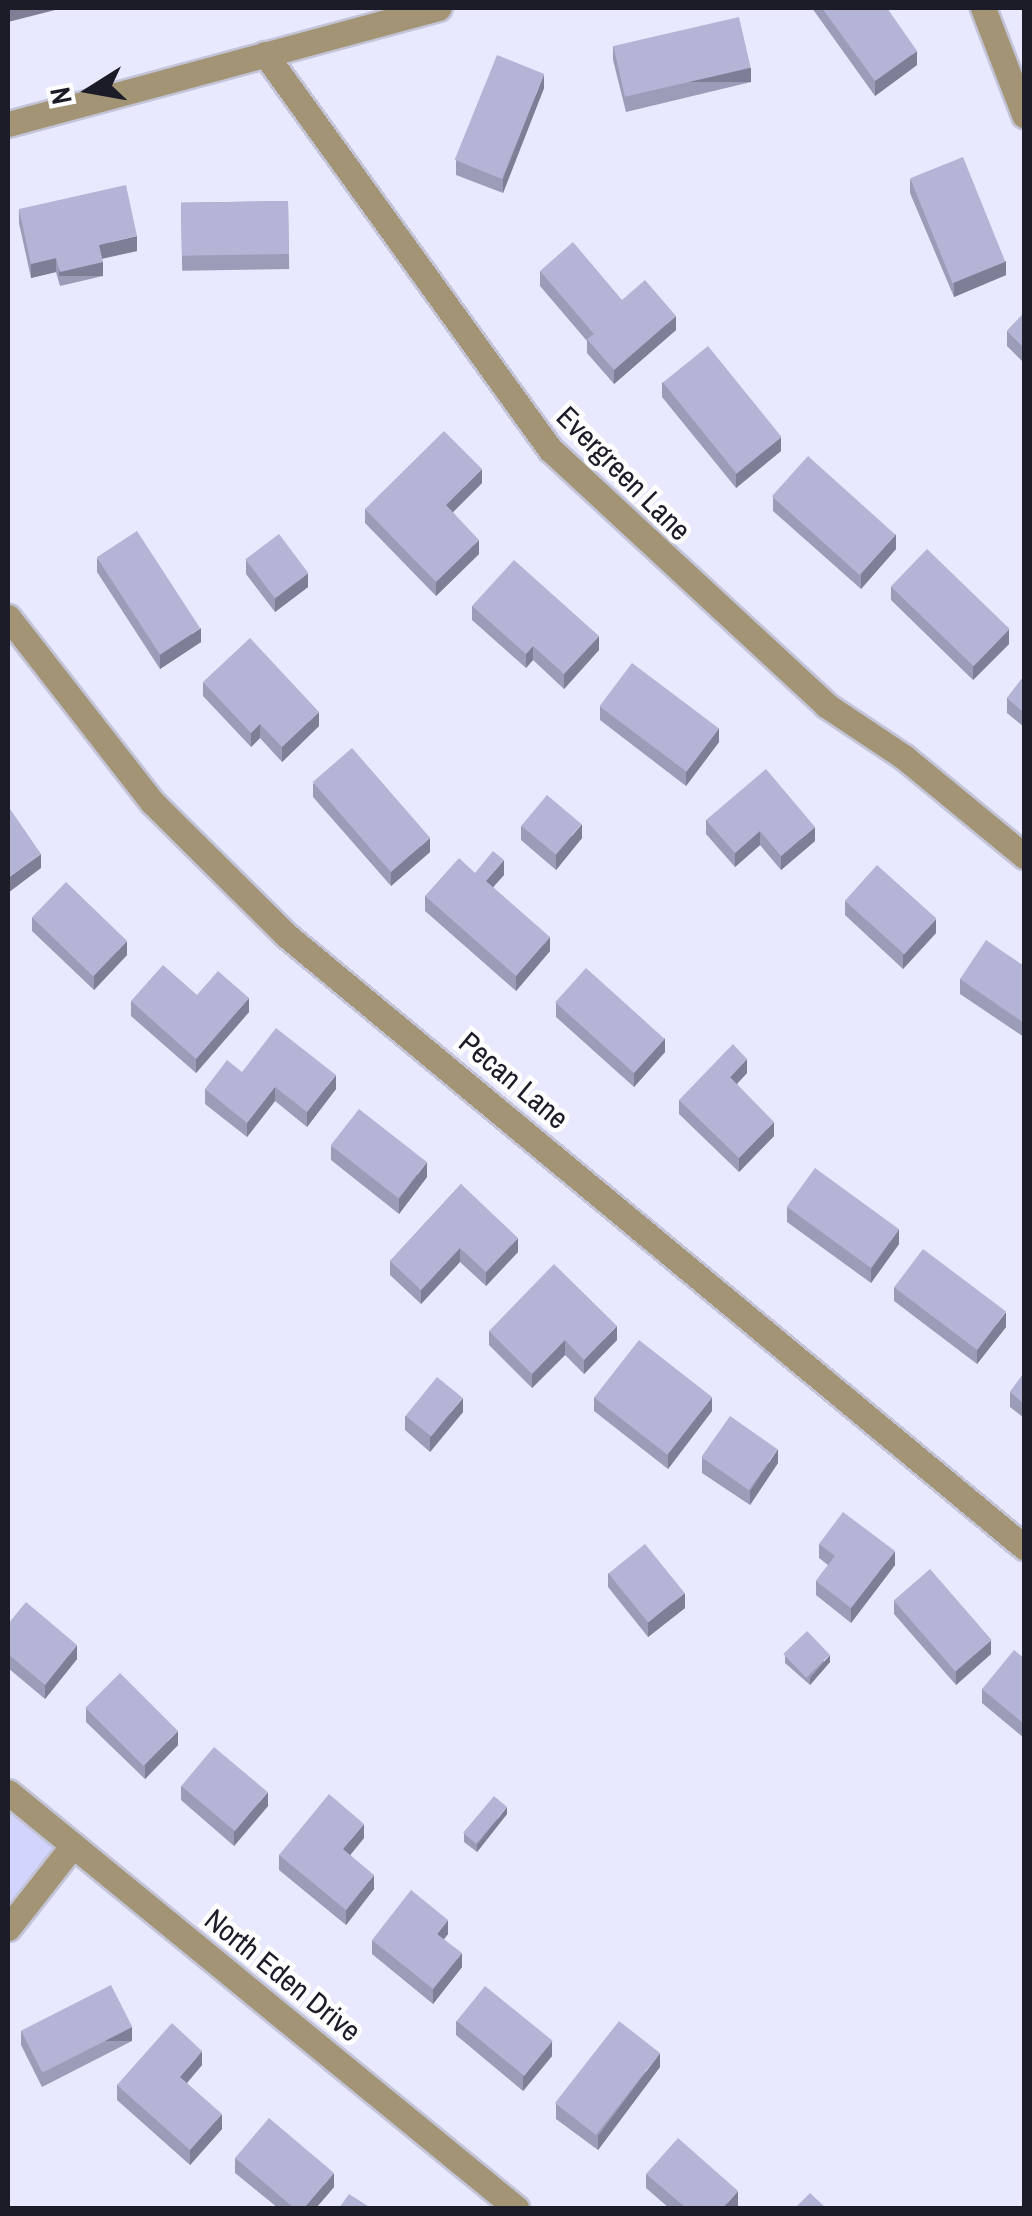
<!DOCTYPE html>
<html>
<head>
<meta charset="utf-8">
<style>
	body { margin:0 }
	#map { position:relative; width:1032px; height:2216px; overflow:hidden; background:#e8e9fe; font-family:"Archivo Narrow",sans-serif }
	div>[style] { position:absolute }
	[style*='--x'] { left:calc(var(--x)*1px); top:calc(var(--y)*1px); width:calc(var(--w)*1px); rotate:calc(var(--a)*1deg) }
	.green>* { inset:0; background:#d2d4fe }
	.roads { filter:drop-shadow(2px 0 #c3c4d8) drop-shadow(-2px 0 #c3c4d8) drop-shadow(0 2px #c3c4d8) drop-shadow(0 -2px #c3c4d8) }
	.minor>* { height:25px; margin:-12.5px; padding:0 12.5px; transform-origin:12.5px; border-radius:12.5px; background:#a29474 }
	.wall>* { inset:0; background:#9b9cb8; transform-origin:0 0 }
	.shaded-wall>* { inset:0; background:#7e7f96; transform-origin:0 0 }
	.building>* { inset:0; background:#b4b5d6; transform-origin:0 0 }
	span { translate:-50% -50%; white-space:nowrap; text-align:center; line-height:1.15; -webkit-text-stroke:9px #fff; paint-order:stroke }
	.street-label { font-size:30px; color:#1c1c29 }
	.frame { position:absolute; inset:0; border:10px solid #1c1c29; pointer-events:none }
	.north { position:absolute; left:40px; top:40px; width:100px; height:100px; -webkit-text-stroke:8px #fff; paint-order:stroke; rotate:259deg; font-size:28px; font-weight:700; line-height:40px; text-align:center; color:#1c1c29 }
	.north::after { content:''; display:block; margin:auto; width:35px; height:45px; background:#1c1c29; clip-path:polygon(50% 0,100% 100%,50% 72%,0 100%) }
</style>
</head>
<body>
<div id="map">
	<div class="green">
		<i style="clip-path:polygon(8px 1792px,73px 1845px,8px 1928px)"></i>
	</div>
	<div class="roads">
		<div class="minor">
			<i style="--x:983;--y:8;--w:115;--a:69"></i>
			<i style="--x:265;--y:54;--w:488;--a:54.2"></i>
			<i style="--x:551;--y:450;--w:375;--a:42.8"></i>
			<i style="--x:826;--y:705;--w:94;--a:33.7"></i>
			<i style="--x:904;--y:757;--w:156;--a:39.5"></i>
			<i style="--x:8;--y:124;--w:446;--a:-15.1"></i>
			<i style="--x:8;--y:617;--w:234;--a:52.1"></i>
			<i style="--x:152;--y:802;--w:189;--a:44.8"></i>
			<i style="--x:286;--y:935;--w:959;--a:39.67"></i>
			<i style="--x:8;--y:1792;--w:657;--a:39.31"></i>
			<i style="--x:8;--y:1928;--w:105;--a:-51.9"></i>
		</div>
	</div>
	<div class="wall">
		<i style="clip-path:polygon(812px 8px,887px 8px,917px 65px,875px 96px)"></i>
		<i style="clip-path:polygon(613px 46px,751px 82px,626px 112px,613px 60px)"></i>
		<i style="clip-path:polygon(544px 88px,503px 193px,456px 175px,456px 160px)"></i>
		<i style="clip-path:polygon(910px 179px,1006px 275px,954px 297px,910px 193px)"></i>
		<i style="left:288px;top:201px;width:68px;height:107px;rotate:89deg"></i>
		<i style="clip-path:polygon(19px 209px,137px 251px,102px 259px,103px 276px,60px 286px,56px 272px,31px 278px,19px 223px)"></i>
		<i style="clip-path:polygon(540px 271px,622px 300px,676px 330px,614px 384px,587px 353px,587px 341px,540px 286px)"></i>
		<i style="clip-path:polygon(1024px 313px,1024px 363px,1007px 346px,1007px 331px)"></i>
		<i style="clip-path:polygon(662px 382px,781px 451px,736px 488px,662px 397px)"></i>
		<i style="clip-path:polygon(482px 483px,453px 512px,479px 554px,436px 596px,365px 523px,365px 509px)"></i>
		<i style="clip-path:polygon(773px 497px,896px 549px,861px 589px,773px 511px)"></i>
		<i style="clip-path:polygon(97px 558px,201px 642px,160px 669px,97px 572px)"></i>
		<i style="clip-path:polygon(246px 560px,308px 587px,275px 612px,246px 574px)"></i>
		<i style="clip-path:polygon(891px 586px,1009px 644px,973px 680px,891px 600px)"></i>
		<i style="clip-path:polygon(472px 606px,599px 650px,564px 689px,533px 660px,526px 668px,472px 620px)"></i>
		<i style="clip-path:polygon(1024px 676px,1024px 727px,1007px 713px,1007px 698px)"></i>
		<i style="clip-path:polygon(203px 682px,319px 726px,282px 762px,260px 738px,251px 747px,203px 696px)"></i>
		<i style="clip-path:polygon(600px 706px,719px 742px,686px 786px,600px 720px)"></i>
		<i style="clip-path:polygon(313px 783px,430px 852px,391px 886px,313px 797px)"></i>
		<i style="clip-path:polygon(706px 820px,815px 841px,781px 870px,760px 845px,735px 867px,706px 834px)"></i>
		<i style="clip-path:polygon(521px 826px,582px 838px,556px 870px,521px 840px)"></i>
		<i style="clip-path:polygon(475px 873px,504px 875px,493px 887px,550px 951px,516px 991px,425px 911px,425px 896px)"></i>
		<i style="clip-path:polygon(845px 901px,936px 933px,903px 969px,845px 915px)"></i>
		<i style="clip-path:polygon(32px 917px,127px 955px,94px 990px,32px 931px)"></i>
		<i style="clip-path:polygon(1024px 966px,1024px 1037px,960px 994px,960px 979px)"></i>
		<i style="clip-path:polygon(197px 995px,249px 1012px,196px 1073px,131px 1016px,131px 1001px)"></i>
		<i style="clip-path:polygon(556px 1003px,665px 1052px,634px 1087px,556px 1017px)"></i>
		<i style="clip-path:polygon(242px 1072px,336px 1089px,307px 1127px,275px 1101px,247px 1137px,205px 1104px,205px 1089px)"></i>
		<i style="clip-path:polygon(747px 1073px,737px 1084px,774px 1136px,739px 1172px,679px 1114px,679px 1100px)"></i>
		<i style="clip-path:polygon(331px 1146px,427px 1177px,399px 1214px,331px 1160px)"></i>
		<i style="clip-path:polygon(461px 1184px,518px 1252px,486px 1286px,460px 1262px,421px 1304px,390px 1275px,390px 1261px)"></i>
		<i style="clip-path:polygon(787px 1207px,899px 1244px,871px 1283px,787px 1222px)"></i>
		<i style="clip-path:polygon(894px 1287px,1006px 1327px,977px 1364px,894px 1301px)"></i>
		<i style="clip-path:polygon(489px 1331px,617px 1340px,584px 1374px,565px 1355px,532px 1388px,489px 1345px)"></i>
		<i style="clip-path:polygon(1024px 1373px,1024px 1418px,1010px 1407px,1010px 1392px)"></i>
		<i style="clip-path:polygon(594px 1397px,712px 1411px,668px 1469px,594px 1411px)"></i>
		<i style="clip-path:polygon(463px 1412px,430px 1452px,405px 1430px,405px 1416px)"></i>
		<i style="clip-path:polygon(702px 1458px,778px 1463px,750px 1505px,702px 1473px)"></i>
		<i style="clip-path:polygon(819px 1544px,895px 1565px,851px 1623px,816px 1595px,816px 1581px,828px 1565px,819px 1558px)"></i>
		<i style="clip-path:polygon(608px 1573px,685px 1608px,648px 1637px,608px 1587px)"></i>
		<i style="clip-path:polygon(894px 1600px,991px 1654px,956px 1685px,894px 1614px)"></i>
		<i style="clip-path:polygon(8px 1624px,77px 1659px,45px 1699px,8px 1668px)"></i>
		<i style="clip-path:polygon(785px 1656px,830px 1662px,810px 1685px,785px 1663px)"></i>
		<i style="clip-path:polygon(1024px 1658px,1024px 1738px,982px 1703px,982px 1689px)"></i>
		<i style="clip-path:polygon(86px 1708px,178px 1745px,145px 1779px,86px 1722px)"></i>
		<i style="clip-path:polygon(181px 1786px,268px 1806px,234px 1846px,181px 1800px)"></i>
		<i style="clip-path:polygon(507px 1814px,477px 1852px,464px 1842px,464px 1834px)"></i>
		<i style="clip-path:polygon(364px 1838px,350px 1855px,374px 1889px,346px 1925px,279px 1870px,279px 1855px)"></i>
		<i style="clip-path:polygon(448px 1934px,444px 1939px,462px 1967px,433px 2004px,372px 1954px,372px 1940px)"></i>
		<i style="clip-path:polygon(456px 2021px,552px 2056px,523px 2091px,456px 2035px)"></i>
		<i style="clip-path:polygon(21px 2031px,132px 2041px,42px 2087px,21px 2045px)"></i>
		<i style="clip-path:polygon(202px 2065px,187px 2083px,222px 2129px,190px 2165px,117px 2100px,117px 2085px)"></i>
		<i style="clip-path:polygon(660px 2067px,598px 2150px,556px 2119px,556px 2104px)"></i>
		<i style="clip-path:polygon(235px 2158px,334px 2187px,316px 2208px,278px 2208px,235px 2173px)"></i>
		<i style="clip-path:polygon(646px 2174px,738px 2206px,735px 2208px,669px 2208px,646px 2188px)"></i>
	</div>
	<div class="shaded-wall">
		<i style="clip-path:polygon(8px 8px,63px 8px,8px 22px)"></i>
		<i style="clip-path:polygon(917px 51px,917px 65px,875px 96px,875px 81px)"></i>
		<i style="left:751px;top:68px;width:14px;height:129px;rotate:90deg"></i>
		<i style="clip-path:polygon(544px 74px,544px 88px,503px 193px,503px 179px)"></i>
		<i style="clip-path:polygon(137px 236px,137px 251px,99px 259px,99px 245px)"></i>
		<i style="clip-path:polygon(56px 258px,56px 272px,31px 278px,31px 264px)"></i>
		<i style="clip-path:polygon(1006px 261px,1006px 275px,954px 297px,954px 283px)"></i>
		<i style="left:103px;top:262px;width:14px;height:44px;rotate:90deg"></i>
		<i style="clip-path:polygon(676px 316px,676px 330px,614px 384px,614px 370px)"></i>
		<i style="clip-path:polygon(781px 437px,781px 451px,736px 488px,736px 474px)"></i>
		<i style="clip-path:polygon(482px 469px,482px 483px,446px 519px,446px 505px)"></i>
		<i style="clip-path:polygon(896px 534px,896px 549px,861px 589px,861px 574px)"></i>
		<i style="clip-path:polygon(479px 540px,479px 554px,436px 596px,436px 582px)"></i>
		<i style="clip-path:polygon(308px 573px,308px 587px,275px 612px,275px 598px)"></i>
		<i style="clip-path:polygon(201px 628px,201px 642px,160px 669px,160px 655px)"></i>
		<i style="clip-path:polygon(1009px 629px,1009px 644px,973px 680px,973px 666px)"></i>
		<i style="clip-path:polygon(599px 636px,599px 650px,564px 689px,564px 674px)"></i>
		<i style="clip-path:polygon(533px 646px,533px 660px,526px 668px,526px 654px)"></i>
		<i style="clip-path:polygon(319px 712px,319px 726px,282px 762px,282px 747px)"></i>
		<i style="clip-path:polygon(260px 724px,260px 738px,251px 747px,251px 733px)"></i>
		<i style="clip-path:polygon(719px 728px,719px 742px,686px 786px,686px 771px)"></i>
		<i style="clip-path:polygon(582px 824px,582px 838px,556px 870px,556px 855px)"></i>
		<i style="clip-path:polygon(815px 827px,815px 841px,781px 870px,781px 856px)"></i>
		<i style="clip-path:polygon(760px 831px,760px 845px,735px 867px,735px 853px)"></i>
		<i style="clip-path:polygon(430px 838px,430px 852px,391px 886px,391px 872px)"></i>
		<i style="clip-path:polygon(41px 854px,41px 868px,8px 893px,8px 878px)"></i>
		<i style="clip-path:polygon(504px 860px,504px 875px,486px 895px,486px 881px)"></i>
		<i style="clip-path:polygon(936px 919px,936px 933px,903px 969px,903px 955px)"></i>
		<i style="clip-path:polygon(550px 937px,550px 951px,516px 991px,516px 976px)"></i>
		<i style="clip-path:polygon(127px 941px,127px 955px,94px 990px,94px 976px)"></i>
		<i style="clip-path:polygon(249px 998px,249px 1012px,196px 1073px,196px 1059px)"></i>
		<i style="clip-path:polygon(665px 1038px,665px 1052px,634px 1087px,634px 1073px)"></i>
		<i style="clip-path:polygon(747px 1059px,747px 1073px,730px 1091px,730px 1077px)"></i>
		<i style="clip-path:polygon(336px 1075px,336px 1089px,307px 1127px,307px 1112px)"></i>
		<i style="clip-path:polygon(275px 1087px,275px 1101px,247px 1137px,247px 1123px)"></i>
		<i style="clip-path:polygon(774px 1122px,774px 1136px,739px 1172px,739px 1158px)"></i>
		<i style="clip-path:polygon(427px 1162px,427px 1177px,399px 1214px,399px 1199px)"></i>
		<i style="clip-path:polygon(899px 1229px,899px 1244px,871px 1283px,871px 1269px)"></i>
		<i style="clip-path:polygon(518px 1238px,518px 1252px,486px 1286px,486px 1272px)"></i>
		<i style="clip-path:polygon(460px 1248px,460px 1262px,421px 1304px,421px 1290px)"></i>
		<i style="clip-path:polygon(1006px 1312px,1006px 1327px,977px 1364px,977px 1350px)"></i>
		<i style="clip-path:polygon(617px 1326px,617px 1340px,584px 1374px,584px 1360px)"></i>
		<i style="clip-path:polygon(565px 1340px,565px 1355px,532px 1388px,532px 1374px)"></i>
		<i style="clip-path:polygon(712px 1397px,712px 1411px,668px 1469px,668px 1454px)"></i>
		<i style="clip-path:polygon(463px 1398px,463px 1412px,430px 1452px,430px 1437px)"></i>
		<i style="clip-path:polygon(778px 1449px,778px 1463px,750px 1505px,750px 1491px)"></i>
		<i style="clip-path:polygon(895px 1551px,895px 1565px,851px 1623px,851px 1608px)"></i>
		<i style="clip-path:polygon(685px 1593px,685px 1608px,648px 1637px,648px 1622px)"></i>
		<i style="clip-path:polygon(991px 1640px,991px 1654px,956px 1685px,956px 1671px)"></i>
		<i style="clip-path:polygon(77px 1645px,77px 1659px,45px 1699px,45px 1685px)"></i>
		<i style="clip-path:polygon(830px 1655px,830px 1662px,810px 1685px,810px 1678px)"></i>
		<i style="clip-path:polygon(178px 1731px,178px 1745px,145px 1779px,145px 1765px)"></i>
		<i style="clip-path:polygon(268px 1792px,268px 1806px,234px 1846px,234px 1832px)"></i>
		<i style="clip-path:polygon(507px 1807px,507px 1814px,477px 1852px,477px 1845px)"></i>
		<i style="clip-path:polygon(364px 1824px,364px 1838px,343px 1864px,343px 1849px)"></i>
		<i style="clip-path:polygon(374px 1875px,374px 1889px,346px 1925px,346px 1910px)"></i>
		<i style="clip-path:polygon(448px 1920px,448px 1934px,437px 1948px,437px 1934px)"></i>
		<i style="clip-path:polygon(462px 1953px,462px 1967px,433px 2004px,433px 1989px)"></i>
		<i style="left:132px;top:2027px;width:14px;height:101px;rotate:90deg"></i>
		<i style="clip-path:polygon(552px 2041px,552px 2056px,523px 2091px,523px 2077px)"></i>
		<i style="clip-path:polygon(202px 2051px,202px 2065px,180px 2091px,180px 2077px)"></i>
		<i style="clip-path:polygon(660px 2053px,660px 2067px,598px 2150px,598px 2136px)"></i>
		<i style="clip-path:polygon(222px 2114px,222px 2129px,190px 2165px,190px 2150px)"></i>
		<i style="clip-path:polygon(334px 2173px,334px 2187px,316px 2208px,304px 2208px)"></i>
		<i style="clip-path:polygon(738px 2191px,738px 2206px,735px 2208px,723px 2208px)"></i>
	</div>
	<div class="building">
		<i style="clip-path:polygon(822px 8px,887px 8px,917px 51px,875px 81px)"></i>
		<i style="left:739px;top:17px;width:52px;height:129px;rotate:77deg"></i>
		<i style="left:497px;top:55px;width:51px;height:113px;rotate:22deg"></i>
		<i style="left:963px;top:157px;width:113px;height:57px;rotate:68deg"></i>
		<i style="clip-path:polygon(126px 185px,137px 236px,99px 245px,103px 262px,60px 272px,56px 258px,31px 264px,19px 209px)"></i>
		<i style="left:288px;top:201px;width:53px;height:107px;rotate:89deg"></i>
		<i style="clip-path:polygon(573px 242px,622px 300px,645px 280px,676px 316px,614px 370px,587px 339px,594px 334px,540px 271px)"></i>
		<i style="clip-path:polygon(1024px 313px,1024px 348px,1007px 331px)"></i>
		<i style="left:708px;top:346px;width:117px;height:58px;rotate:51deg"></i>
		<i style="clip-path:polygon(444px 431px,482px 469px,446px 505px,479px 540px,436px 582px,365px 509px)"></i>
		<i style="left:808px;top:456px;width:118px;height:54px;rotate:42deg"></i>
		<i style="left:137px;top:531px;width:116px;height:48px;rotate:57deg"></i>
		<i style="left:279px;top:534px;width:49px;height:42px;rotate:53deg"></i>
		<i style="left:927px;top:549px;width:115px;height:52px;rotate:44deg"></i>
		<i style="clip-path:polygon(514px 560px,599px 636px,564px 674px,533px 646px,526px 654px,472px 606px)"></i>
		<i style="clip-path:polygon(250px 638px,319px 712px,282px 747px,260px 724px,251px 733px,203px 682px)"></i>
		<i style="left:632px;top:663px;width:109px;height:54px;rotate:37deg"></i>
		<i style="clip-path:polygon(1024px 676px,1024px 713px,1007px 698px)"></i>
		<i style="left:352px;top:748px;width:119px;height:52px;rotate:49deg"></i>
		<i style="clip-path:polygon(766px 769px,815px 827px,781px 856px,760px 831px,735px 853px,706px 820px)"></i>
		<i style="left:547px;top:795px;width:45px;height:40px;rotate:40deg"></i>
		<i style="clip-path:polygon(8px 806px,41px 854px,8px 878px)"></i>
		<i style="clip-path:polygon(493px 851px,504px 860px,486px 881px,550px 937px,516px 976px,425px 896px,459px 858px,475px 873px)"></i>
		<i style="left:877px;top:865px;width:80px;height:48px;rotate:42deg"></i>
		<i style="left:66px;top:882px;width:85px;height:49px;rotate:44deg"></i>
		<i style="clip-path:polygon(986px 940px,1024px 966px,1024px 1023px,960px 979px)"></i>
		<i style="clip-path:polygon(163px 965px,197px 995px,218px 971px,249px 998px,196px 1059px,131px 1001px)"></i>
		<i style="left:586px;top:968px;width:106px;height:46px;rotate:42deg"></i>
		<i style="clip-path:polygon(276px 1028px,336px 1075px,307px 1112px,275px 1087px,247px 1123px,205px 1089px,227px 1060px,242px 1072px)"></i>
		<i style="clip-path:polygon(733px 1044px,747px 1059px,730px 1077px,774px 1122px,739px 1158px,679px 1100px)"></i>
		<i style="left:359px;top:1109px;width:86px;height:46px;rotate:38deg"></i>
		<i style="left:815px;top:1168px;width:104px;height:48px;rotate:36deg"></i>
		<i style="clip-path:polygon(461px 1184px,518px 1238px,486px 1272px,460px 1248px,421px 1290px,390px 1261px)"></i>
		<i style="left:923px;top:1249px;width:104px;height:48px;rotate:37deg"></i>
		<i style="clip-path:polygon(554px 1264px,617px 1326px,584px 1360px,565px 1340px,532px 1374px,489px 1331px)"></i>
		<i style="left:639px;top:1340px;width:93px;height:73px;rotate:38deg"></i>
		<i style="clip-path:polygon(1024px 1373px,1024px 1404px,1010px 1392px)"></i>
		<i style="left:437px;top:1377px;width:33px;height:50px;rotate:39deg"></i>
		<i style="left:730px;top:1416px;width:58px;height:50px;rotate:35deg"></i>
		<i style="clip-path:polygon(843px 1512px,895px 1551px,851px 1608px,816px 1581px,835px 1556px,819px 1544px)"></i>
		<i style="left:645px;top:1544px;width:63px;height:47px;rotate:51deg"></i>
		<i style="left:930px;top:1569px;width:94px;height:48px;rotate:49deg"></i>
		<i style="clip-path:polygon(26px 1602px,77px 1645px,45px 1685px,8px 1654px,8px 1624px)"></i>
		<i style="left:807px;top:1631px;width:33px;height:33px;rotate:46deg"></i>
		<i style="clip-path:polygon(1014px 1650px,1024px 1658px,1024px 1724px,982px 1689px)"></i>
		<i style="left:120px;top:1673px;width:82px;height:49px;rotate:45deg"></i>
		<i style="left:214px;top:1747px;width:70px;height:51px;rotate:40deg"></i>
		<i style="clip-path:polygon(329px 1794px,364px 1824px,343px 1849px,374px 1875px,346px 1910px,279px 1855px)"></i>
		<i style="left:494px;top:1796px;width:17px;height:48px;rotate:40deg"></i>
		<i style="clip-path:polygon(411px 1890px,448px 1920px,437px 1934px,462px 1953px,433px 1989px,372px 1940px)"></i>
		<i style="left:111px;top:1985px;width:47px;height:101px;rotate:63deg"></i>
		<i style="left:485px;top:1986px;width:87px;height:45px;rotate:39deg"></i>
		<i style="left:619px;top:2021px;width:52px;height:104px;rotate:38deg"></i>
		<i style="clip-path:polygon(172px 2023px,202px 2051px,180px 2077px,222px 2114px,190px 2150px,117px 2085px)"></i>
		<i style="clip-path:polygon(269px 2118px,334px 2173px,304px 2208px,294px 2208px,235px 2158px)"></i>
		<i style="clip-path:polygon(678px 2138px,738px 2191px,723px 2208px,686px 2208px,646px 2174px)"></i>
		<i style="clip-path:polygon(810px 2193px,826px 2208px,795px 2208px)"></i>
		<i style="clip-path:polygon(349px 2194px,371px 2208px,339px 2208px)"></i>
	</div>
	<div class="street-label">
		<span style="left:624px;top:473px;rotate:45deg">Evergreen Lane</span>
		<span style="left:514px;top:1080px;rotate:40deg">Pecan Lane</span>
		<span style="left:283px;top:1975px;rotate:39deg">North Eden Drive</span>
	</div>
	<div class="frame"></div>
	<div class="north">N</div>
</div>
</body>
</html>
